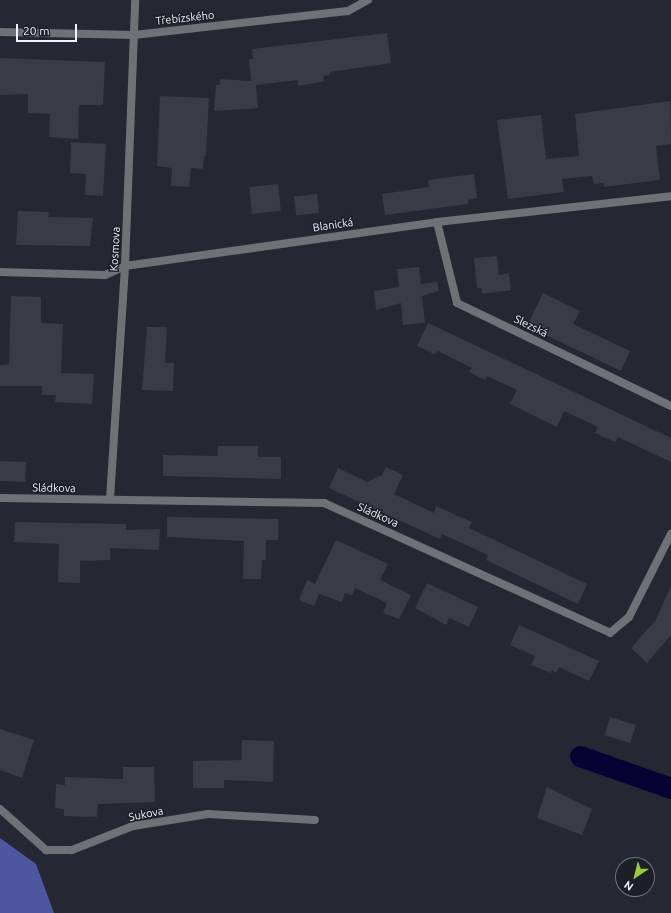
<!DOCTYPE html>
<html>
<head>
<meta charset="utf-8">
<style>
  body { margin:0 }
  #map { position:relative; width:671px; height:913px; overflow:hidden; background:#252732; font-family:Ubuntu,sans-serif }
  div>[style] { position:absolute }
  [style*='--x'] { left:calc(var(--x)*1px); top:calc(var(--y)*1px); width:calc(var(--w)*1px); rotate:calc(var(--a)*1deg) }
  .forest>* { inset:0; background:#4f56a0 }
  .canal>* { height:21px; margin:-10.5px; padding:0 10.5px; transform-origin:10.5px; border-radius:10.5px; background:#080134 }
  .building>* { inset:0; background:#393b47; transform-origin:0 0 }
  .minor>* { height:8px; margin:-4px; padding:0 4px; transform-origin:4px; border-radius:4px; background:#707177 }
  span { translate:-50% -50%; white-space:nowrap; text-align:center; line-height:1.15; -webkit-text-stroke:3px #1c1e28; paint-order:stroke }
  .street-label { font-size:11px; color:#f0f2fa }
  .north { position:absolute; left:615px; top:857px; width:40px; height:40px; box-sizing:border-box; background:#1c1e28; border:1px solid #71737c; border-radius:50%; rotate:215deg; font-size:11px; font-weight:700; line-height:16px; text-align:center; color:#f0f2fa }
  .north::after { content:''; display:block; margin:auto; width:14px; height:18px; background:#99cb36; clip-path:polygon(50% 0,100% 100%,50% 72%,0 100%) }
  .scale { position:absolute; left:16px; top:24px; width:61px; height:18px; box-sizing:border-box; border:2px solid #f0f2fa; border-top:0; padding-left:5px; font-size:12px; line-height:14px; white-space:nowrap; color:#f0f2fa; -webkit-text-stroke:3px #1c1e28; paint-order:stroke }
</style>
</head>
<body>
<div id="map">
  <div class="forest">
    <i style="clip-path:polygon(0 838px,36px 864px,54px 913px,0 913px)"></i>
  </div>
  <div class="canal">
    <i style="--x:580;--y:756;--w:96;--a:19.4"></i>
  </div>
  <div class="building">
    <i style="clip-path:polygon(387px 33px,391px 63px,330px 72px,330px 75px,323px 76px,324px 81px,316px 83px,298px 86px,298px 80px,256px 85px,258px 108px,214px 111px,216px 85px,220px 85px,220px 79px,251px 81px,249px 59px,253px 59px,252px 49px)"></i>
    <i style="clip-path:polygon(0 58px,105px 62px,103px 105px,79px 105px,78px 139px,49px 137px,50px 114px,28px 113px,28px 94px,0 95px)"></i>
    <i style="clip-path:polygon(160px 96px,209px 98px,206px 156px,204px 156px,203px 169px,191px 168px,189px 187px,171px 186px,172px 168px,157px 166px)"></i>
    <i style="clip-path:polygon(670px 101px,671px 144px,656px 146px,660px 180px,604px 187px,604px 183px,594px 184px,592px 176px,562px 179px,564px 192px,508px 199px,497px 120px,541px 115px,546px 159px,579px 156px,575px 114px)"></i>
    <i style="clip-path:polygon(71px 142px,106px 144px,103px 196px,85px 195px,86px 174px,70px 173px)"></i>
    <i style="clip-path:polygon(474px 174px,477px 198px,468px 200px,468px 204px,385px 215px,382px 194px,429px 187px,428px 180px)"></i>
    <i style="left:278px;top:184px;width:27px;height:29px;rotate:84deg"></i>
    <i style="left:317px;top:194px;width:19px;height:23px;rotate:84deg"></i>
    <i style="clip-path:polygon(18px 211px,49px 212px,48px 217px,93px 218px,90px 246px,16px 245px)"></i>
    <i style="clip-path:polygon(497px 256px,499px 275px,509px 273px,511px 290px,482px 294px,481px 288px,477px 288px,474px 258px)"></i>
    <i style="clip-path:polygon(419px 267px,421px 284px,437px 282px,439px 291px,422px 296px,425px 323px,403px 325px,401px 303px,376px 310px,374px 291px,399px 287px,397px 269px)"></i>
    <i style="clip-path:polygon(543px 293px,580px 311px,573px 324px,630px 351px,621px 371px,527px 326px)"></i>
    <i style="clip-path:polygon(11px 296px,41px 297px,41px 323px,63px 324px,61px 373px,94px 374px,92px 404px,55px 402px,56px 395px,42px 395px,42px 386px,0 386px,0 365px,9px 364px)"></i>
    <i style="clip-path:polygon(428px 323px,671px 438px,671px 462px,618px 437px,615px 442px,595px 433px,598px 427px,564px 411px,557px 427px,510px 404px,517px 390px,487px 376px,485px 380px,469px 372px,472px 368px,438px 351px,434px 354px,417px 346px)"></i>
    <i style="clip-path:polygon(147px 327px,167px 327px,165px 363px,174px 363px,173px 391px,142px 390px)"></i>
    <i style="clip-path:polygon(218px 446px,258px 446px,258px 457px,281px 457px,281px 479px,163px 476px,163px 455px,218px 456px)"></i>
    <i style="left:0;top:461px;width:26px;height:20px;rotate:2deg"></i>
    <i style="clip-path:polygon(386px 467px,403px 475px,394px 494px,434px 513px,436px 506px,472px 522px,469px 528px,587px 584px,578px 604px,486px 560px,488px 555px,442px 534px,440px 539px,329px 488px,338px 468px,367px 482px,382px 475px)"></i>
    <i style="clip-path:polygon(167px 517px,278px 519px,278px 540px,266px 540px,266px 560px,262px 560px,261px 579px,243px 579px,244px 541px,167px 537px)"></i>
    <i style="clip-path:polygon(15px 522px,126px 524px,126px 530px,160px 529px,159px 550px,110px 548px,110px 560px,80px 561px,80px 583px,58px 582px,59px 544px,14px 542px)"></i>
    <i style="clip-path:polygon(336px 540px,388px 564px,380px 580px,411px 595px,399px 619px,383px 613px,387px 603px,355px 588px,352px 595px,345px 593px,342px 602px,319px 594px,314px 606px,299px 600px,307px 580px,315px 584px)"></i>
    <i style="clip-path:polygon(427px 583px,478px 607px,469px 627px,449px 618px,446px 625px,415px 608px)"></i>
    <i style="clip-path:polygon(671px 586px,671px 635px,647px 663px,631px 648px,655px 621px)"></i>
    <i style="clip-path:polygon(519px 625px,599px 661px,589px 681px,559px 667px,556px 673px,552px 670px,551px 673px,531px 665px,535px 656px,510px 645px)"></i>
    <i style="left:610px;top:717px;width:27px;height:19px;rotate:17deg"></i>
    <i style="clip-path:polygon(0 729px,34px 740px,22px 778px,0 770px)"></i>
    <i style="clip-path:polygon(242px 740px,274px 741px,273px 782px,224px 780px,224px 788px,193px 788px,193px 761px,242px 760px)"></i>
    <i style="clip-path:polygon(123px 767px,154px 767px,155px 802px,98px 804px,97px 817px,64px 816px,64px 809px,55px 808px,56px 784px,65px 785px,65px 777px,123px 779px)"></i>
    <i style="clip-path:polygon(547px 787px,592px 809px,582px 835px,537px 818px)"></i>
  </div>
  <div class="minor">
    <i style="--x:0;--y:32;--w:134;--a:1.3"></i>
    <i style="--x:134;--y:35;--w:215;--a:-6.4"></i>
    <i style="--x:348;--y:11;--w:23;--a:-29"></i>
    <i style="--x:437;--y:222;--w:83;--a:76.1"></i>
    <i style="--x:457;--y:303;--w:237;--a:25.7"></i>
    <i style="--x:0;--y:272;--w:105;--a:1.6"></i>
    <i style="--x:105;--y:275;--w:22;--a:-24"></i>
    <i style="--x:125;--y:266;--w:315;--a:-8"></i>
    <i style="--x:437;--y:222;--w:235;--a:-6.3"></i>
    <i style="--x:0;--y:498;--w:324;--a:0.9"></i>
    <i style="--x:324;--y:503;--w:314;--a:24.4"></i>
    <i style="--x:610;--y:633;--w:25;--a:-40"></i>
    <i style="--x:629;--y:617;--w:93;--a:-63.2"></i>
    <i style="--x:110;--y:499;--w:233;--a:-86.3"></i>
    <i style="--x:125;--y:266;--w:266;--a:-87.8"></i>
    <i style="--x:0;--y:809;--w:62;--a:41.7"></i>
    <i style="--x:46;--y:850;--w:26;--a:0"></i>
    <i style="--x:72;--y:850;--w:66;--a:-21.5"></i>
    <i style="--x:133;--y:826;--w:76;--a:-9.1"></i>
    <i style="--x:208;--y:814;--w:107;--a:3.2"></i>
  </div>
  <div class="street-label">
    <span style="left:185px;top:18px;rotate:-6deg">Třebízského</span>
    <span style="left:333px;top:225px;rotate:-8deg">Blanická</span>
    <span style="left:115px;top:249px;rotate:-87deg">Kosmova</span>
    <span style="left:531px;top:326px;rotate:26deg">Slezská</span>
    <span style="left:54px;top:488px;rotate:1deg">Sládkova</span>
    <span style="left:378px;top:515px;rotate:24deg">Sládkova</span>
    <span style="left:146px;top:814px;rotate:-11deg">Sukova</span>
  </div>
  <div class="north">N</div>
  <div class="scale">20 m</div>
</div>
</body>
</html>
